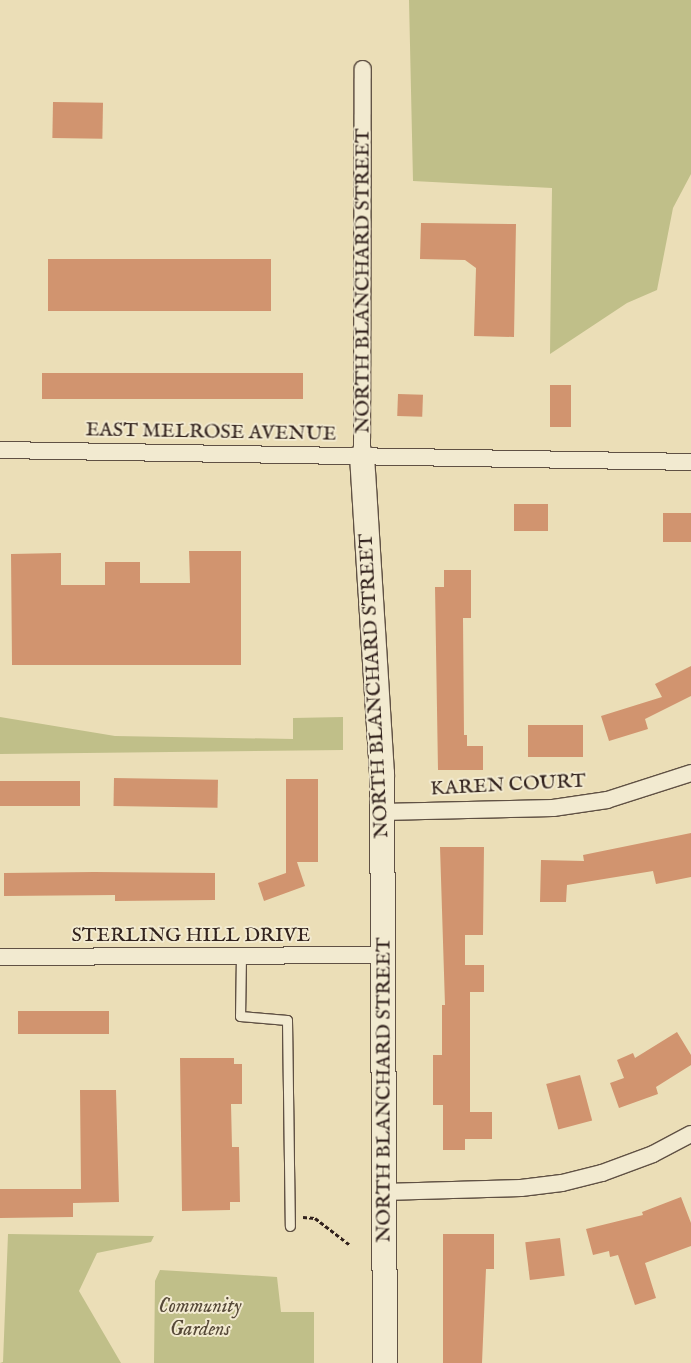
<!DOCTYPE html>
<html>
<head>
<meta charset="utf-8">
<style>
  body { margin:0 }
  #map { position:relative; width:691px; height:1363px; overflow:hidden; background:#ebdeb7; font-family:"IM FELL English",serif }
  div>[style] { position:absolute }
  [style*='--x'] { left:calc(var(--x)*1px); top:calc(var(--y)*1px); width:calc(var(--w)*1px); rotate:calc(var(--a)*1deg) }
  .green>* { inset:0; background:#c0bf89 }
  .building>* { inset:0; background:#d1946f; transform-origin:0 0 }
  .path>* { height:3px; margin-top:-1.5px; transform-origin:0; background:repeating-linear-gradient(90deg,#32221d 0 4px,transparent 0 6.5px) }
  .roads { filter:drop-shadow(1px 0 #605144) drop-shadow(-1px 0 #605144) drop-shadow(0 1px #605144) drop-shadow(0 -1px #605144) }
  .lane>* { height:9px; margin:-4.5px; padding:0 4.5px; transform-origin:4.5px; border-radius:4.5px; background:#f2ead0 }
  .street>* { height:16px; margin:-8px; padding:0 8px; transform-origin:8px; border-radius:8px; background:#f2ead0 }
  .secondary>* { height:24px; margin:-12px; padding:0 12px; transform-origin:12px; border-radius:12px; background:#f2ead0 }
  span { translate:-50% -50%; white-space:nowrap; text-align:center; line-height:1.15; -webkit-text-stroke:4px #f2ead0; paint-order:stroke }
  .street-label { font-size:20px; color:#32221d }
  .park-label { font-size:20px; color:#564938; font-style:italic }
</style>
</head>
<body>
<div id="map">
  <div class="green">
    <i style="clip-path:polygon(409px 0,691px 0,691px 174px,673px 208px,657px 290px,627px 303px,550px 354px,552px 188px,413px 181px)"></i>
    <i style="clip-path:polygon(0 717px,115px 736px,293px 739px,293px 718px,343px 717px,343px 750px,0 754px)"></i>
    <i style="clip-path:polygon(8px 1234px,154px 1236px,151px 1242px,97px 1253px,79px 1291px,121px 1363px,0 1363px,3px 1362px)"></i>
    <i style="clip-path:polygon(160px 1270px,277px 1277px,281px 1312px,314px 1312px,314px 1363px,154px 1363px,155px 1281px)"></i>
  </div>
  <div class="building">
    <i style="left:53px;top:102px;width:50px;height:36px;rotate:1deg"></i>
    <i style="clip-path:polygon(421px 223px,516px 224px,514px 337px,474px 336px,476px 268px,465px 260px,420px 259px)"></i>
    <i style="left:48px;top:259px;width:223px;height:52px"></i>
    <i style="left:42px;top:373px;width:261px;height:26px"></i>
    <i style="left:550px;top:385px;width:21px;height:42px"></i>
    <i style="left:398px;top:394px;width:25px;height:22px;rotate:2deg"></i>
    <i style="left:548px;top:504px;width:27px;height:34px;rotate:90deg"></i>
    <i style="left:663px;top:513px;width:28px;height:29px"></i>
    <i style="clip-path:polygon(189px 551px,241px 551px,241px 665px,12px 665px,11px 554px,61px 553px,61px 585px,105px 585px,105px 562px,140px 562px,140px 583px,190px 583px)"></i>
    <i style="clip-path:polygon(444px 570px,471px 570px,471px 618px,463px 618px,464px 735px,467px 735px,467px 746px,483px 746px,483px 770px,438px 770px,435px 587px,444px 587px)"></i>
    <i style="clip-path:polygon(691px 666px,691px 696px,645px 719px,648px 729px,609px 741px,601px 716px,662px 697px,655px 684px)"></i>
    <i style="left:528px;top:725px;width:55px;height:32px"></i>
    <i style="left:114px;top:778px;width:104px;height:28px;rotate:1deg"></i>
    <i style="clip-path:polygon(286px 779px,318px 779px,318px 862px,297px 862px,305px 886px,264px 901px,258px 883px,286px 873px)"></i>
    <i style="left:80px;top:781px;width:25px;height:80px;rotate:90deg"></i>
    <i style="clip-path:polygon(691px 833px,691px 877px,656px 884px,653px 871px,567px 885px,566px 902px,540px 902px,541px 860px,584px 861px,583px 855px)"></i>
    <i style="clip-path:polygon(440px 847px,484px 847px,483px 935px,465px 935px,465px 965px,484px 965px,484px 992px,470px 992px,470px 1112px,492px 1112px,492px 1139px,465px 1139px,465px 1150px,443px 1150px,443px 1105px,433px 1105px,433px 1055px,442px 1055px,442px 1005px,445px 1005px)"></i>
    <i style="clip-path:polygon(94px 872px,215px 873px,215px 900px,115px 901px,115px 895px,4px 896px,4px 873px)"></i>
    <i style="left:109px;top:1011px;width:23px;height:91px;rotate:90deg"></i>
    <i style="clip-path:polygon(677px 1032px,691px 1055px,691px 1065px,656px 1087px,658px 1094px,619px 1108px,610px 1083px,624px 1078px,617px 1060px,633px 1053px,635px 1058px)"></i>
    <i style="clip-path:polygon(180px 1058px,234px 1058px,234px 1064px,242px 1064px,242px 1104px,231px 1104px,232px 1147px,239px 1147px,240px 1202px,230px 1202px,230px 1210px,182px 1211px)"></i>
    <i style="left:580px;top:1075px;width:47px;height:35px;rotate:75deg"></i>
    <i style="clip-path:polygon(80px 1090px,116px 1090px,119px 1202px,73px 1203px,73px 1217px,0 1218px,0 1189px,81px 1189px)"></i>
    <i style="clip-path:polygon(681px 1197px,691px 1223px,691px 1246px,645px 1263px,656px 1298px,635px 1305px,618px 1255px,610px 1257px,609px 1251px,593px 1255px,586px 1229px,643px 1215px,642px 1212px)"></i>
    <i style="clip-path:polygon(443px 1234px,494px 1234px,494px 1269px,486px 1269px,482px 1363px,443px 1363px)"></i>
    <i style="left:560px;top:1238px;width:38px;height:35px;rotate:83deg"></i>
  </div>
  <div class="path">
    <i style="--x:303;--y:1217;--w:12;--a:5"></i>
    <i style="--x:315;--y:1218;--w:44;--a:37.6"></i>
  </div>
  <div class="roads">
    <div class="lane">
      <i style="--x:241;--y:955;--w:61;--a:90.9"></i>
      <i style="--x:240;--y:1016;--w:47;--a:4.9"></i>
      <i style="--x:287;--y:1020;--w:206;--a:89.2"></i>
    </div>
    <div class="street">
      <i style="--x:0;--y:450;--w:691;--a:0.99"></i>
      <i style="--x:362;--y:456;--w:387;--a:-89.9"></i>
      <i style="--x:382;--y:812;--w:171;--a:-1.3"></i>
      <i style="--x:553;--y:808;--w:55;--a:-8.4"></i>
      <i style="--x:607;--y:800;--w:88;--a:-17.8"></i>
      <i style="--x:0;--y:957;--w:383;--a:-0.3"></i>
      <i style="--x:384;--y:1192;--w:137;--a:-1.7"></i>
      <i style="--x:521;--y:1188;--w:41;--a:-7"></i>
      <i style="--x:562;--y:1183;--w:41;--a:-14"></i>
      <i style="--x:602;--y:1173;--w:54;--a:-20.4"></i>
      <i style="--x:653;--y:1154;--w:43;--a:-27.8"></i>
    </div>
    <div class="secondary">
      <i style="--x:362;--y:456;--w:318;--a:86.4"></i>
      <i style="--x:382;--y:773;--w:590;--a:89.71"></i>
    </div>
  </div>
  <div class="street-label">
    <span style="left:363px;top:281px;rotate:-90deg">NORTH BLANCHARD STREET</span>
    <span style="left:211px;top:432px;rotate:1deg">EAST MELROSE AVENUE</span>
    <span style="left:374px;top:686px;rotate:-93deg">NORTH BLANCHARD STREET</span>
    <span style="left:508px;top:785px;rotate:-3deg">KAREN COURT</span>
    <span style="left:191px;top:935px">STERLING HILL DRIVE</span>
    <span style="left:384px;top:1090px;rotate:-90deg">NORTH BLANCHARD STREET</span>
  </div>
  <div class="park-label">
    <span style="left:200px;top:1318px">Community<br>Gardens</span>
  </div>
</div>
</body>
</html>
